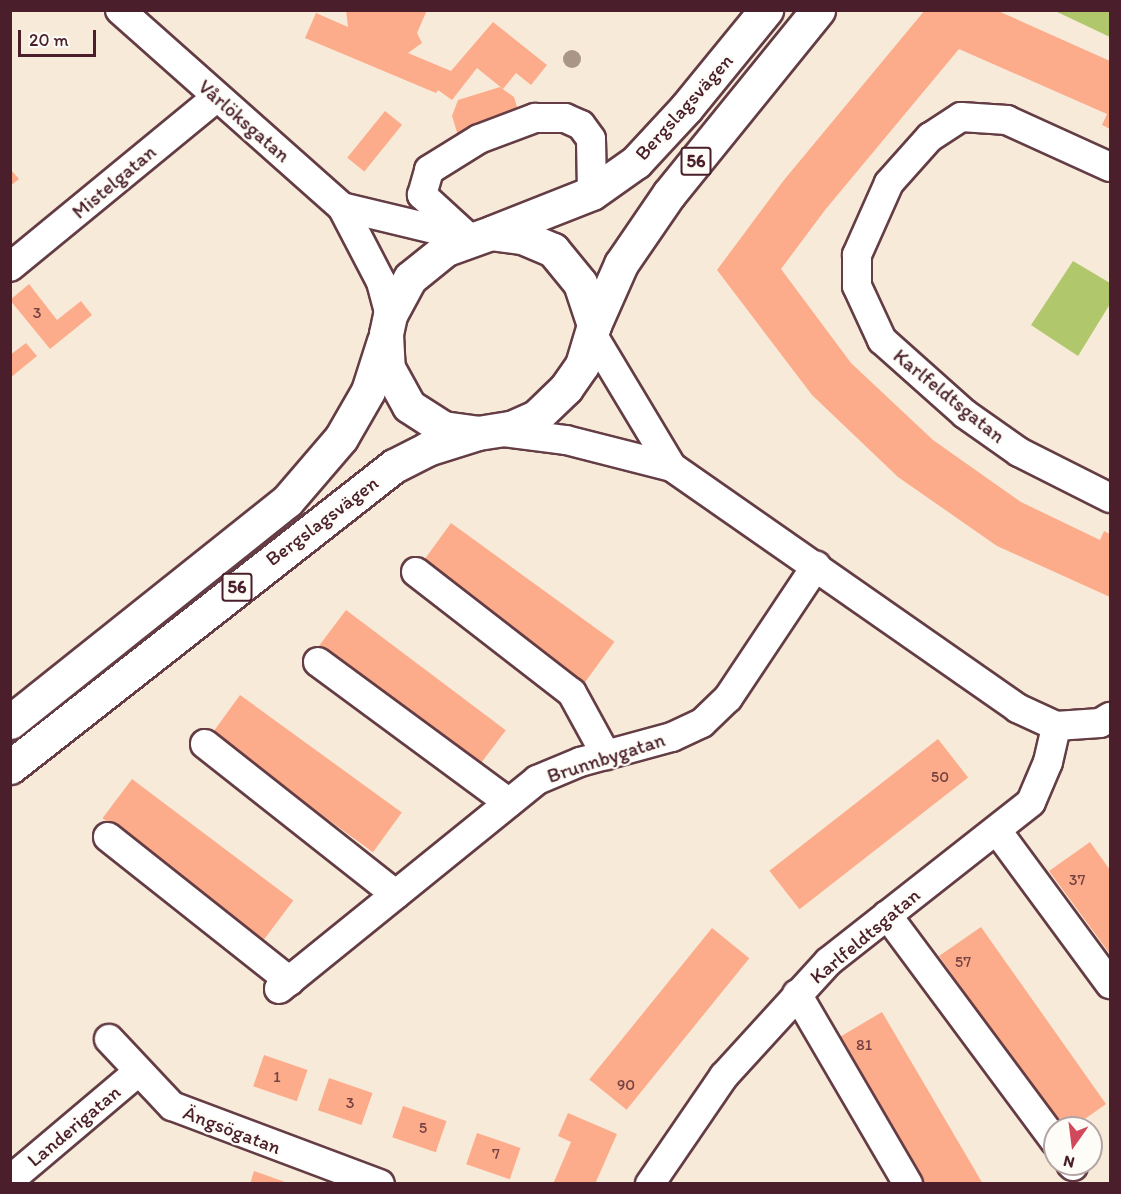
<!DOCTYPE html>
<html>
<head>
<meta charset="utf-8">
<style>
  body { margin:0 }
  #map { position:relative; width:1121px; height:1194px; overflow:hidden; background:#f8ead9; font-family:Itim,sans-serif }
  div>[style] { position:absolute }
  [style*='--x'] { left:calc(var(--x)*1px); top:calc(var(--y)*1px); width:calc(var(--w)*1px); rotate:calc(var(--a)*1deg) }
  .green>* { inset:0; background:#b0c76c }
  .building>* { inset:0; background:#fcac8a; transform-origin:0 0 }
  .roads { filter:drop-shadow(2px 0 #643d45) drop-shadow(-2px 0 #643d45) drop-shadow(0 2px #643d45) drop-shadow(0 -2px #643d45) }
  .minor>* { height:28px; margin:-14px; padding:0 14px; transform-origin:14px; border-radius:14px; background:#fff }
  .highway>* { height:33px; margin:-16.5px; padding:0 16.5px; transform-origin:16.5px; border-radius:16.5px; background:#fff }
  .trees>* { width:18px; height:18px; margin:-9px; border-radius:50%; background:#a99684 }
  span { translate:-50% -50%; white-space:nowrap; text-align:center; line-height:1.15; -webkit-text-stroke:4.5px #fdfcf7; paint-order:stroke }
  .number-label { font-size:16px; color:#764243 }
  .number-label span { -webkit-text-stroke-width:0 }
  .shield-label span { padding:2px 4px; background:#fdfcf7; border:2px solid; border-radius:4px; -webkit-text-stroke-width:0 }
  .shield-label { font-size:18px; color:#4a1f2b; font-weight:700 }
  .street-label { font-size:20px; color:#4a1f2b }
  .frame { position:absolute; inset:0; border:12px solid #4a1f2b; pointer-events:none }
  .north { position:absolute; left:1043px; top:1116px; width:60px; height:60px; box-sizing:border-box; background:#fdfcf7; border:2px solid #b5a4a5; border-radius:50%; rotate:194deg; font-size:16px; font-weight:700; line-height:24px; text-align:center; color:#4a1f2b }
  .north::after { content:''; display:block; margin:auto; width:21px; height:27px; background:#d1495b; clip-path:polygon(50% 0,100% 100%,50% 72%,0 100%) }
  .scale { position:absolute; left:18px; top:30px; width:78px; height:27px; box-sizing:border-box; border:3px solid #4a1f2b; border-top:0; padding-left:8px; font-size:18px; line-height:21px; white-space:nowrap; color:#4a1f2b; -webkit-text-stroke:4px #fdfcf7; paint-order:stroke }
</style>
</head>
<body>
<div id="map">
  <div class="green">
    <i style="clip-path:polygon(1055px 11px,1110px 11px,1110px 37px)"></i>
    <i style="clip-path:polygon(1073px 261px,1110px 283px,1110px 304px,1078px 356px,1031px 325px)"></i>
  </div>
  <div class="building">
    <i style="clip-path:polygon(346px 10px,427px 10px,417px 33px,422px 43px,408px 53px,451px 71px,493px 22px,547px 65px,531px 85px,516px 73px,503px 89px,477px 68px,452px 100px,438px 90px,436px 93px,305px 38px,316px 13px,348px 27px)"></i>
    <i style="clip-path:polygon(925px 10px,996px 10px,1110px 61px,1110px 129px,1102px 125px,1107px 114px,959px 49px,825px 210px,781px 269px,851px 363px,933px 440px,1021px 502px,1100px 540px,1104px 531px,1110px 534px,1110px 597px,997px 546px,898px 477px,812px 395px,717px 270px,784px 180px)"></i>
    <i style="clip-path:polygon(500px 87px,514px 97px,522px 123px,460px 142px,452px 116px,458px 100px)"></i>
    <i style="left:385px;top:111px;width:22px;height:60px;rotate:39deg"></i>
    <i style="clip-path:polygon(10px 169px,19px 179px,10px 186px)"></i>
    <i style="clip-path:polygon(29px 284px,57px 320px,81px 301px,92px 315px,50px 349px,10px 300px)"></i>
    <i style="clip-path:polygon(26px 343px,37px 356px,10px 378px,10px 355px)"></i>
    <i style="left:451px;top:523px;width:202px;height:51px;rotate:36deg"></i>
    <i style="left:346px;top:610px;width:200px;height:49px;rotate:37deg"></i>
    <i style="left:240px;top:695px;width:200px;height:49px;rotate:36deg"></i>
    <i style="left:938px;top:739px;width:49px;height:214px;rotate:52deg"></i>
    <i style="left:132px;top:779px;width:202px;height:49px;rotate:37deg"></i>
    <i style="clip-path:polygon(1090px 842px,1110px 870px,1110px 954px,1049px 871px)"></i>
    <i style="clip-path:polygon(981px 927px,1106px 1104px,1072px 1128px,1061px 1128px,939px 956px)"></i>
    <i style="left:712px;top:928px;width:48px;height:195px;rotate:39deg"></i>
    <i style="clip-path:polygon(882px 1012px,983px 1184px,924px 1184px,838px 1038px)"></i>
    <i style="left:264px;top:1055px;width:46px;height:33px;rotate:19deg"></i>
    <i style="left:329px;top:1078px;width:46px;height:34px;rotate:19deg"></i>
    <i style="left:403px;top:1106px;width:46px;height:33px;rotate:19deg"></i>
    <i style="clip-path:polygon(568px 1113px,617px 1134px,595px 1184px,553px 1184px,571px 1142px,558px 1136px)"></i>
    <i style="left:477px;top:1133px;width:46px;height:33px;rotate:19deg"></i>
    <i style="clip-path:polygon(254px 1171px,288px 1183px,288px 1184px,250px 1184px)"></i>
  </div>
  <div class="roads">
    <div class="minor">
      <i style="--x:120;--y:10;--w:297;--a:41.6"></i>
      <i style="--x:342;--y:207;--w:85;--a:62.5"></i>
      <i style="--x:381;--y:282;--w:34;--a:75"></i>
      <i style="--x:1110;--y:167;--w:113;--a:-155.5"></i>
      <i style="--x:1007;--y:120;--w:46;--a:-176.3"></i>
      <i style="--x:961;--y:117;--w:37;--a:147"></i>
      <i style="--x:930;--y:137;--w:62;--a:131.7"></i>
      <i style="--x:889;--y:183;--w:79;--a:114"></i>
      <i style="--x:857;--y:255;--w:31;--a:90"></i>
      <i style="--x:857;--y:286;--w:60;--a:65.2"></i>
      <i style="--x:882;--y:340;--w:111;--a:41.7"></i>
      <i style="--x:965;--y:414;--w:66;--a:35.1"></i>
      <i style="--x:1019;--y:452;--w:102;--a:26.8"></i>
      <i style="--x:342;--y:207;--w:129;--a:13.5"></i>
      <i style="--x:469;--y:238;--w:64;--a:-137.5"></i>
      <i style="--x:422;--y:195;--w:26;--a:-74"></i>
      <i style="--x:429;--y:170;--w:59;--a:-31.8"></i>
      <i style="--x:479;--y:139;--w:60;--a:-20.6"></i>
      <i style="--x:535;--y:118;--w:30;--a:0"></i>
      <i style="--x:565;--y:118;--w:17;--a:24"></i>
      <i style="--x:581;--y:125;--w:17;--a:54"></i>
      <i style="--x:591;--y:139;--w:54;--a:88.9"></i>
      <i style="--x:10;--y:267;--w:268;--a:-39.4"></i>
      <i style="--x:592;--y:334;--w:155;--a:59"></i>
      <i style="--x:496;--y:431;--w:71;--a:7.3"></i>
      <i style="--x:566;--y:440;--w:109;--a:14.3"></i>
      <i style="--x:672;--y:467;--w:421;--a:34.9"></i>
      <i style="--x:1017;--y:708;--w:43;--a:24.8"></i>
      <i style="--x:1056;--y:726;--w:44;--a:-3.9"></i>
      <i style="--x:1100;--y:723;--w:12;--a:-31"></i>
      <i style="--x:416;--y:572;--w:197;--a:37.8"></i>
      <i style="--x:572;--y:693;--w:71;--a:61.3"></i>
      <i style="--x:318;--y:662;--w:237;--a:36.4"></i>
      <i style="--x:205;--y:744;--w:243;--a:38.3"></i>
      <i style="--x:998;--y:832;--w:189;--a:53.6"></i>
      <i style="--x:108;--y:837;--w:232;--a:38.4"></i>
      <i style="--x:887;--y:915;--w:282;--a:53.4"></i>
      <i style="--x:279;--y:989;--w:332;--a:-39"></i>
      <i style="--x:537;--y:780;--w:47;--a:-22.7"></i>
      <i style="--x:580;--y:762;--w:95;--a:-15.2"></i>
      <i style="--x:672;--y:737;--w:33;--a:-25"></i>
      <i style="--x:702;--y:723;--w:36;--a:-44"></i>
      <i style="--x:728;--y:698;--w:159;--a:-56.3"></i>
      <i style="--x:797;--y:994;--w:220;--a:59.7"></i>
      <i style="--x:109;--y:1039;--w:92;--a:46.8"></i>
      <i style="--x:172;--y:1106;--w:222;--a:20.6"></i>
      <i style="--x:1071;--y:1164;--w:3;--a:45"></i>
      <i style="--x:10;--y:1180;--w:167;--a:-40.2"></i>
      <i style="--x:650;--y:1184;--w:131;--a:-55.6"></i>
      <i style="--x:724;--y:1076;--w:154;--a:-47.6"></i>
      <i style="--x:828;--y:962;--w:258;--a:-38.2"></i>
      <i style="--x:1031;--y:802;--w:43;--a:-67"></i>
      <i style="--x:1048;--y:762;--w:37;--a:-77"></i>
    </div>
    <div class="highway">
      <i style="--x:493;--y:232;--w:106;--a:-21.5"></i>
      <i style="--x:592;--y:193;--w:54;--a:-35.2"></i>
      <i style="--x:636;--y:162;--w:74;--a:-47.2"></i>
      <i style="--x:686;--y:108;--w:127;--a:-50.8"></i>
      <i style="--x:594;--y:325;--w:44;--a:-108.4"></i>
      <i style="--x:580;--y:283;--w:43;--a:-129.3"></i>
      <i style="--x:553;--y:250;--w:34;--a:-157"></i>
      <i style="--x:522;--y:237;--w:31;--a:-173"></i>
      <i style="--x:491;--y:233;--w:48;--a:160.4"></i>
      <i style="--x:446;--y:249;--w:46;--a:141.1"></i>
      <i style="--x:410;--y:278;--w:42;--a:118.4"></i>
      <i style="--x:390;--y:315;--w:19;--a:102"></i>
      <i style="--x:386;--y:334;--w:34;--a:87"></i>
      <i style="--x:388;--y:368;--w:43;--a:61.1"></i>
      <i style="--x:409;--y:406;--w:40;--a:32.9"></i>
      <i style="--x:443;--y:428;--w:35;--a:8"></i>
      <i style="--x:478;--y:433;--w:33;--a:-9"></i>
      <i style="--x:511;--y:428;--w:27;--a:-24"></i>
      <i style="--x:536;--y:417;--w:42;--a:-44"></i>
      <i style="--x:566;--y:388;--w:28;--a:-55"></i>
      <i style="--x:582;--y:365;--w:42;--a:-73.3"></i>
      <i style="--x:594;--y:325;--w:67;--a:-66.1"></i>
      <i style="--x:621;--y:264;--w:85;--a:-55.6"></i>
      <i style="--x:669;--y:194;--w:237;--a:-51"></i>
      <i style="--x:10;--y:722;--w:354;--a:-38.6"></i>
      <i style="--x:287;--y:501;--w:83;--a:-49.4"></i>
      <i style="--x:341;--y:438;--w:54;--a:-60.1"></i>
      <i style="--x:368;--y:391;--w:52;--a:-72.3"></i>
      <i style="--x:10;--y:767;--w:488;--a:-38.1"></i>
      <i style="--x:394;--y:466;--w:37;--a:-27"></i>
      <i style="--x:427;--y:449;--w:50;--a:-17.4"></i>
    </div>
  </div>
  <div class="trees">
    <i style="left:572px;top:59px"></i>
  </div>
  <div class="number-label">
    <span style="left:37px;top:313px">3</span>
    <span style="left:940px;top:777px">50</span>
    <span style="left:1077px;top:880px">37</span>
    <span style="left:963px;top:962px">57</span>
    <span style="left:864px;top:1045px">81</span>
    <span style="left:277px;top:1077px">1</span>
    <span style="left:626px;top:1085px">90</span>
    <span style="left:350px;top:1103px">3</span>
    <span style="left:423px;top:1128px">5</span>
    <span style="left:496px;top:1154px">7</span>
  </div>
  <div class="shield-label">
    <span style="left:696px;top:161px">56</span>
    <span style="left:237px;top:587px">56</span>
  </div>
  <div class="street-label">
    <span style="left:684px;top:107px;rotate:-48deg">Bergslagsvägen</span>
    <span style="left:244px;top:121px;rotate:41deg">Vårlöksgatan</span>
    <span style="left:114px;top:182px;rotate:-40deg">Mistelgatan</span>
    <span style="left:949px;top:396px;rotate:39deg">Karlfeldtsgatan</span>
    <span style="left:322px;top:521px;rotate:-37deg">Bergslagsvägen</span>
    <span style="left:606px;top:758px;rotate:-18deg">Brunnbygatan</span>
    <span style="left:865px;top:936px;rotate:-40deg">Karlfeldtsgatan</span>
    <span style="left:74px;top:1126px;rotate:-40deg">Landerigatan</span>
    <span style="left:232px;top:1130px;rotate:21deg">Ängsögatan</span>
  </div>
  <div class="frame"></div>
  <div class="north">N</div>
  <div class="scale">20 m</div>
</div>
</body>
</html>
